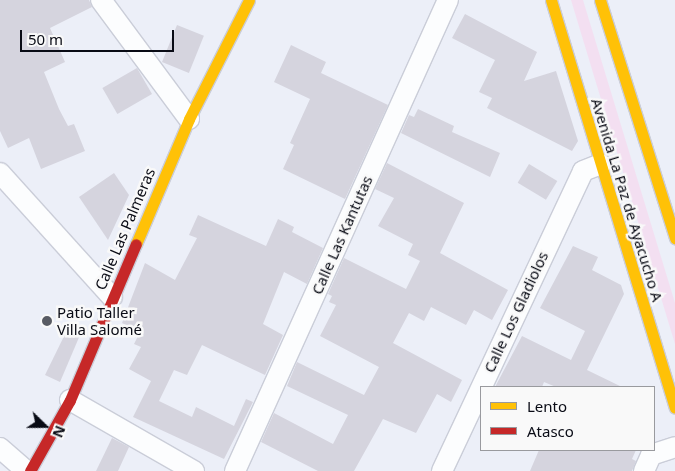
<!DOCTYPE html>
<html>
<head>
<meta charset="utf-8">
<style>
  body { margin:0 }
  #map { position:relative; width:675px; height:471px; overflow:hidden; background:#eceff8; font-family:"Noto Sans",sans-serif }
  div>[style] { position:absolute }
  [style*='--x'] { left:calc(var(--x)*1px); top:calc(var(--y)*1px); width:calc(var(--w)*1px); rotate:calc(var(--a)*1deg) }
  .green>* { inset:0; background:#f3dff1 }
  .building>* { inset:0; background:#d5d4de; transform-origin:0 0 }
  .roads { filter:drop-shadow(1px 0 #cacdd8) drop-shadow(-1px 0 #cacdd8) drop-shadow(0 1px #cacdd8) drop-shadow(0 -1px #cacdd8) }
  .street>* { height:20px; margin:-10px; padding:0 10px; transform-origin:10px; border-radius:10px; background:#fcfdfe }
  .slow>* { height:11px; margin:-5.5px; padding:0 5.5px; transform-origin:5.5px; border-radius:5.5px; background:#ffc107 }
  .jam>* { height:11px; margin:-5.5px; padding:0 5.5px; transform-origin:5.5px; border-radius:5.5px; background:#c62828 }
  .dots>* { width:14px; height:14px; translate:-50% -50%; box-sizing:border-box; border:2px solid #f9f9f9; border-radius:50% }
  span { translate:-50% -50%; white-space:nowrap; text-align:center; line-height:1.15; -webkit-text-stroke:5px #f9f9f9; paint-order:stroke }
  .street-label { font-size:15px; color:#090b15 }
  .poi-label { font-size:15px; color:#090b15 }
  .left { translate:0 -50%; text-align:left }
  .legend { position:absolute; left:480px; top:386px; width:175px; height:65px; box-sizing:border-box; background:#f9f9f9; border:1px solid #999a9e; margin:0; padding:6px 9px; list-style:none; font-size:15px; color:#090b15 }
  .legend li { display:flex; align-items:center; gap:10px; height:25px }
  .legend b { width:25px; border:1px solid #999a9e }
  .north { position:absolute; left:20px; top:401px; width:50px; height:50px; -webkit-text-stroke:4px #f9f9f9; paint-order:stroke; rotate:112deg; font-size:14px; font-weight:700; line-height:20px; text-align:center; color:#090b15 }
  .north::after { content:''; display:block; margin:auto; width:18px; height:22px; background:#090b15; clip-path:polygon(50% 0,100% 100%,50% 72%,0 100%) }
  .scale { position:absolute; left:20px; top:30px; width:154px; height:22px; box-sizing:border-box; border:2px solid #090b15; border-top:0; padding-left:6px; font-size:15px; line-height:18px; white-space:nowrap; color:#090b15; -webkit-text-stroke:4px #f9f9f9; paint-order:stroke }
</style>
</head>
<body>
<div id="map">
  <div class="green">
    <i style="clip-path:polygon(571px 0,583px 0,675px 303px,675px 344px)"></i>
  </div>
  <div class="building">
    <i style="clip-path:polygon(0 0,89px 0,92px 7px,50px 28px,65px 62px,44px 72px,59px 109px,68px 126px,74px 124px,85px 151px,41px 169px,29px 138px,8px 148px,0 131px)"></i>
    <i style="clip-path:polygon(465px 14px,537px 52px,524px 81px,556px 71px,578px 141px,572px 151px,487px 108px,492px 98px,479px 92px,495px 60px,452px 38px)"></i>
    <i style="left:177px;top:25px;width:29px;height:40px;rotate:22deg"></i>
    <i style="clip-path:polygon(291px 45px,326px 62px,321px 73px,388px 105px,345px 199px,283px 169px,294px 145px,290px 143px,310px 99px,274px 82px)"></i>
    <i style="left:137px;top:68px;width:30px;height:40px;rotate:60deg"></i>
    <i style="clip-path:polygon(418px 109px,454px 126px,452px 132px,500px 153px,490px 177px,401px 133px,409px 115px,414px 117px)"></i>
    <i style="clip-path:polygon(387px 163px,464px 203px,440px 253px,508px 290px,492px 320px,474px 310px,466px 325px,431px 307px,424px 321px,409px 313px,393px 343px,462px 380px,451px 402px,437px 394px,416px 433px,383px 419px,354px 471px,318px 471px,261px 442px,274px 413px,333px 444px,348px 415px,287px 386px,297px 362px,364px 395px,379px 367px,320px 336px,336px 305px,329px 302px,332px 296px,328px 294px,344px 258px,406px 289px,420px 261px,408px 255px,413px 244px,378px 226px,394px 198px,375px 189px)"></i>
    <i style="left:529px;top:164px;width:33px;height:22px;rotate:31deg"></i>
    <i style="clip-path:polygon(114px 173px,129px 195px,108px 240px,79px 197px)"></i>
    <i style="clip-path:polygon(198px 215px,266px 246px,278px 219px,294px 227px,292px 232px,323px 248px,307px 284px,284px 272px,263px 324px,283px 335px,265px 375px,202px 345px,187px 375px,174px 370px,159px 401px,192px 417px,196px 407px,234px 426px,246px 399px,253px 402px,224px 459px,133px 417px,151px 381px,129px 369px,141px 347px,134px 344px,140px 332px,122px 323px,145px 263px,175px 280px,197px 238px,189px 235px)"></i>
    <i style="clip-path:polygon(573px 246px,598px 257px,592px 270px,621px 285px,624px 294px,587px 370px,622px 387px,556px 387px,544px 382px,542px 387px,495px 387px,522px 336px,571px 360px,585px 331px,540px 308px)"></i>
    <i style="clip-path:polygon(71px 322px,83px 328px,60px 382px,45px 375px)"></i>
    <i style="clip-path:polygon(112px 438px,129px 447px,118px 471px,96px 471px)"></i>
    <i style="clip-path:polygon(539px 450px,636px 450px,632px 459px,636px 461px,632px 471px,530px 471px)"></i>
  </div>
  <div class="roads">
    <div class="street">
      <i style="--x:101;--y:0;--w:148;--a:53.5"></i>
      <i style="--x:0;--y:173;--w:167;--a:47.9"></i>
      <i style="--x:70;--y:400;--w:143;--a:29.8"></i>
      <i style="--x:0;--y:448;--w:35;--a:41"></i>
      <i style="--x:235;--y:471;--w:517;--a:-65.67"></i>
      <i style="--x:442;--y:471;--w:331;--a:-64.8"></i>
      <i style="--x:583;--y:171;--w:19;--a:-21"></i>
      <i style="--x:644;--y:471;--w:17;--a:-66"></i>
      <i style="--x:651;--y:455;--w:25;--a:-18"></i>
    </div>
    <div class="slow">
      <i style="--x:551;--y:0;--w:426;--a:73.1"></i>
      <i style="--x:600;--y:0;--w:250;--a:72.5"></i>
      <i style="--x:136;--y:244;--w:136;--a:-67"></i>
      <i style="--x:189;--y:119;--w:133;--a:-63.2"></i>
    </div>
    <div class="jam">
      <i style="--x:30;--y:471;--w:81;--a:-60.6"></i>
      <i style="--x:70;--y:400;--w:169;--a:-67.1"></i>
    </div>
  </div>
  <div class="dots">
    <i style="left:47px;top:321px;background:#585b64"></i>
  </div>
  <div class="street-label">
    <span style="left:627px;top:200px;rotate:73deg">Avenida La Paz de Ayacucho A</span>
    <span style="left:125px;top:229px;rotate:-67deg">Calle Las Palmeras</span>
    <span style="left:342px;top:235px;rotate:-66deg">Calle Las Kantutas</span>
    <span style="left:516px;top:312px;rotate:-65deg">Calle Los Gladiolos</span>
  </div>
  <div class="poi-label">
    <span class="left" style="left:57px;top:321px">Patio Taller<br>Villa Salomé</span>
  </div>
  <ul class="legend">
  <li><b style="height:6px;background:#ffc107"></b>Lento</li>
  <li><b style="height:6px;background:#c62828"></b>Atasco</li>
  </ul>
  <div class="north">N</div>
  <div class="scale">50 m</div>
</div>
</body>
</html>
